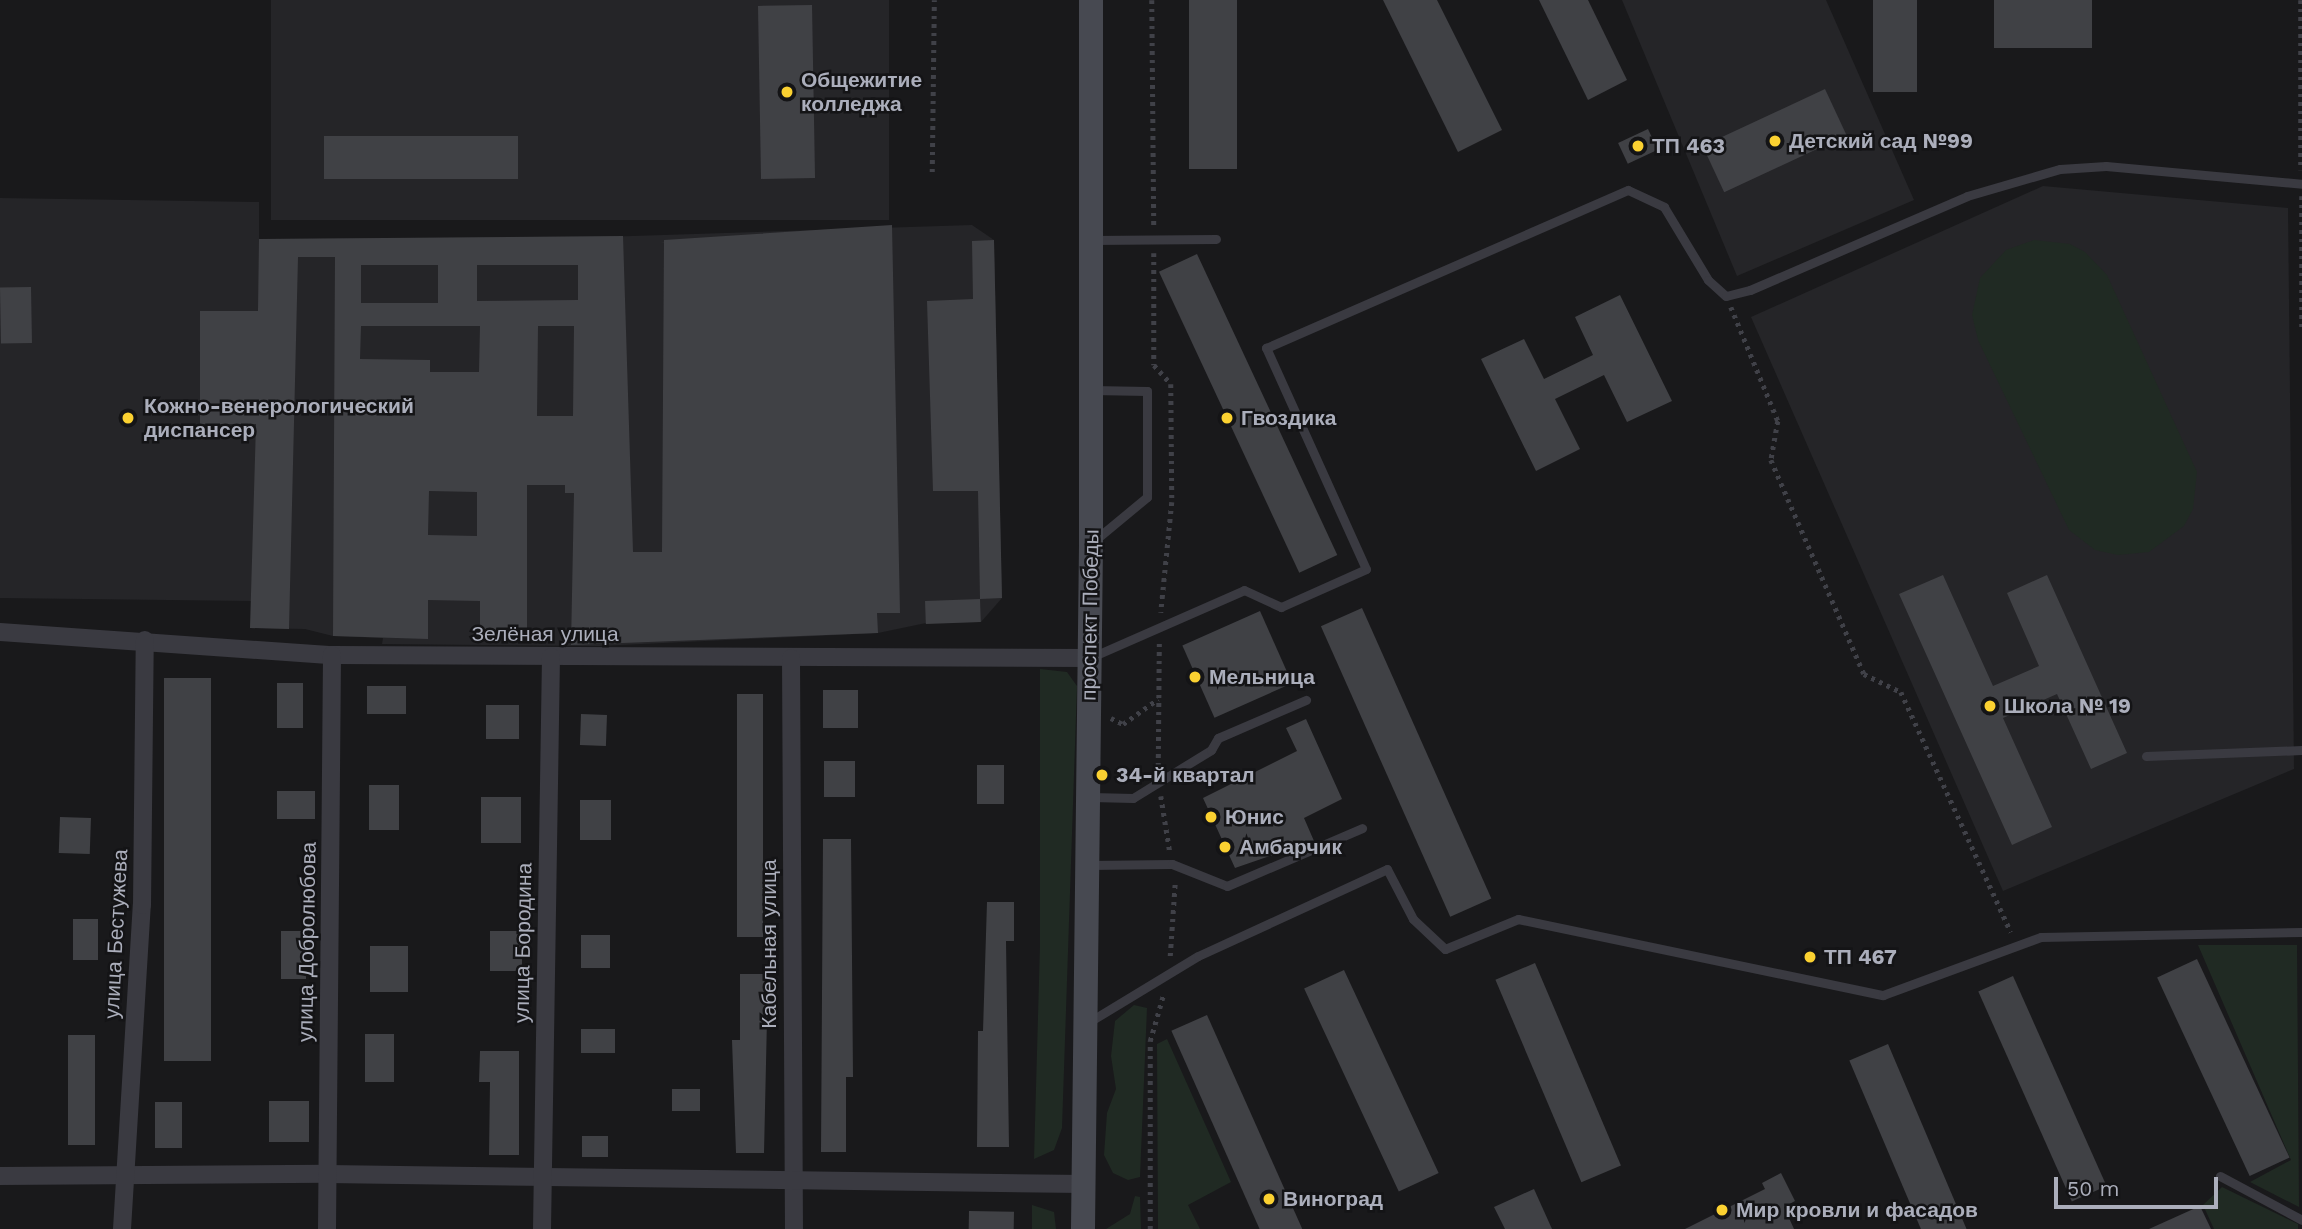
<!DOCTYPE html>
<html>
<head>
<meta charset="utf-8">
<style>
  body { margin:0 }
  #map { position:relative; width:2302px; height:1229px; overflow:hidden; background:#19191b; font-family:"Work Sans",sans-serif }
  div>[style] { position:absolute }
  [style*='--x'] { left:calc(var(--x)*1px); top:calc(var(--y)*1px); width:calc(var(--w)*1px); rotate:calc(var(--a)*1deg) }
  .built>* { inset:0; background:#252528; transform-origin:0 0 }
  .green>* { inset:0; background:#202a23 }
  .building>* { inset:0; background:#404145; transform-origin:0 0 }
  .path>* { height:4.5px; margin-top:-2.25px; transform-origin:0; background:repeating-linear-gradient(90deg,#404148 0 3.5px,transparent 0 8.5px) }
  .lane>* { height:9px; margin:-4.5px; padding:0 4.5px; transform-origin:4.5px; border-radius:4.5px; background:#3a3a41 }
  .street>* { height:18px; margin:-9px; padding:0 9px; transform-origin:9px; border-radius:9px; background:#3a3a41 }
  .secondary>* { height:24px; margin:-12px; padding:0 12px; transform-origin:12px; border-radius:12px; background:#474951 }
  .dots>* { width:19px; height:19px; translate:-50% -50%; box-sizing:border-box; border:4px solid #141416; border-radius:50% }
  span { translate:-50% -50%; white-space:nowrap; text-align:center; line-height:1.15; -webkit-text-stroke:5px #141416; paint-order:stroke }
  .poi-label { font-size:21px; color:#abaebb; font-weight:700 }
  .left { translate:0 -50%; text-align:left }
  .street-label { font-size:21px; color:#abaebb }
  .scale { position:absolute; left:2054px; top:1177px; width:164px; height:32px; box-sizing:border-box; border:4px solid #abaebb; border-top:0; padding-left:9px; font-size:21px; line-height:24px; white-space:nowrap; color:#abaebb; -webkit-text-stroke:5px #141416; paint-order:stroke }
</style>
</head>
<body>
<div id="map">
  <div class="built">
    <i style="left:271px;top:0;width:618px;height:220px"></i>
    <i style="clip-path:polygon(1622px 0,1826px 0,1914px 200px,1737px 276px)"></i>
    <i style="clip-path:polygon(2043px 186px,2288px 208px,2294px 769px,2003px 891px,1751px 317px)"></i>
    <i style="clip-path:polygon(0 198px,259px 202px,259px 239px,602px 237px,972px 225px,994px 240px,1002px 598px,981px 622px,926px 623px,878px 633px,599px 646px,382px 644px,383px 638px,333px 636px,305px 629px,250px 628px,253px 601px,0 598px)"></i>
  </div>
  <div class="green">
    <i style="clip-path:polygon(2034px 240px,2070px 244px,2085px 252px,2107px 275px,2197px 472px,2193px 509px,2184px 526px,2149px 552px,2118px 555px,2095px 550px,2069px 530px,1978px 340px,1972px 315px,1980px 278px,2006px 250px)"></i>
    <i style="clip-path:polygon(1040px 669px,1067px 672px,1077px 686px,1062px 1128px,1054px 1150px,1034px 1159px,1040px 945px)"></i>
    <i style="clip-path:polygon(2198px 945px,2297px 945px,2299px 1207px,2250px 1182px,2291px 1160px)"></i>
    <i style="clip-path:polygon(1134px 1005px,1147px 1008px,1140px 1177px,1128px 1180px,1113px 1173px,1104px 1155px,1107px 1113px,1116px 1089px,1111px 1056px,1115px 1021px)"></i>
    <i style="clip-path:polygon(1167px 1039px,1231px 1182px,1188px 1205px,1200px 1229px,1158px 1229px,1157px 1044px)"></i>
    <i style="clip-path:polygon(2222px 1187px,2298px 1224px,2298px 1229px,2214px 1229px,2203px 1205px)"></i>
    <i style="clip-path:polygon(1135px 1196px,1140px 1197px,1141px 1229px,1106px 1229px,1130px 1214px)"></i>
    <i style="clip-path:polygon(1032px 1205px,1054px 1212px,1056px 1229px,1032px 1229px)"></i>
  </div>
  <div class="building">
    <i style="left:1189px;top:0;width:48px;height:169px"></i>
    <i style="clip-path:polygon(1383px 0,1437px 0,1502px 130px,1458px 152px)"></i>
    <i style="clip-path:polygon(1539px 0,1588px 0,1627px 80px,1588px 100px)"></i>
    <i style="left:1873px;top:0;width:44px;height:92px"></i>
    <i style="left:1994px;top:0;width:98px;height:48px"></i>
    <i style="left:812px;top:5px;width:173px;height:54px;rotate:89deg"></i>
    <i style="left:1825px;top:89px;width:51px;height:135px;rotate:65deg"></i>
    <i style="left:1648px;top:129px;width:23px;height:33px;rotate:65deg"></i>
    <i style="left:324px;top:136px;width:194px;height:43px"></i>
    <i style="clip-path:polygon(evenodd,892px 225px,900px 613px,877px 613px,878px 633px,571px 645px,574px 493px,565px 493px,565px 485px,527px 485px,527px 638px,480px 637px,480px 601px,428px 600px,428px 639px,333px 636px,335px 257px,298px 257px,289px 629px,250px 628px,256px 424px,200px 424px,200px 311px,258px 311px,259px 239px,623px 236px,633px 552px,662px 552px,664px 240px,892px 225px,361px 265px,438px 265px,438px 303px,361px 303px,361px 265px,892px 225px,477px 265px,578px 265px,578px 300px,477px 301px,477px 265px,892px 225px,361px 326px,480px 326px,479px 372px,430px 372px,430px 360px,360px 359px,361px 326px,892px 225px,538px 326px,574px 326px,573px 416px,537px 416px,538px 326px,892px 225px,429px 491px,477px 492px,477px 536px,428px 535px,429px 491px)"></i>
    <i style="clip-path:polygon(994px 240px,1002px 598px,980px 599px,978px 491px,933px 491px,927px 301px,973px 299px,972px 241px)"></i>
    <i style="left:1197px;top:254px;width:332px;height:42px;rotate:65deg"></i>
    <i style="left:31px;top:287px;width:56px;height:31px;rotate:89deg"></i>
    <i style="clip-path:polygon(1620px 295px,1672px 401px,1627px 422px,1604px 375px,1555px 399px,1580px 449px,1536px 471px,1481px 359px,1524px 339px,1544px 379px,1593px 355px,1575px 317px)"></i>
    <i style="clip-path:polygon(1943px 575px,1993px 686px,2039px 666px,2007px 593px,2047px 575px,2127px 753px,2091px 769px,2057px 694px,2003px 718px,2052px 827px,2012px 845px,1899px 594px)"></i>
    <i style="left:980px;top:599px;width:23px;height:55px;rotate:88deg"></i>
    <i style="left:1362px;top:608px;width:318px;height:45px;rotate:66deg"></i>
    <i style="left:1260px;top:611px;width:79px;height:85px;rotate:66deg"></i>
    <i style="left:164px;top:678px;width:47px;height:383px"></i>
    <i style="left:277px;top:683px;width:26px;height:45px"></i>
    <i style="left:367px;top:686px;width:39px;height:28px"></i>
    <i style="left:823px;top:690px;width:35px;height:38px"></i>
    <i style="left:737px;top:694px;width:26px;height:243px"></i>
    <i style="left:486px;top:705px;width:33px;height:34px"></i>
    <i style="left:581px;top:714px;width:26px;height:31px;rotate:2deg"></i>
    <i style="clip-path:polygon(1306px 719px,1342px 799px,1304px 818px,1314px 841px,1235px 868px,1203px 798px,1297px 751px,1286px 728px)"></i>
    <i style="left:824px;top:761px;width:31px;height:36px"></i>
    <i style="left:977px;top:765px;width:27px;height:39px"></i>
    <i style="left:369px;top:785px;width:30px;height:45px"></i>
    <i style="left:277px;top:791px;width:38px;height:28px"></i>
    <i style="left:481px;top:797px;width:40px;height:46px"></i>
    <i style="left:580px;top:800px;width:31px;height:40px"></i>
    <i style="left:60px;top:817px;width:31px;height:36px;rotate:2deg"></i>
    <i style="clip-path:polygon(823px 839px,851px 839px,853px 1077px,846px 1077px,846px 1152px,821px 1152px)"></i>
    <i style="clip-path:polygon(987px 902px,1014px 902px,1014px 941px,1006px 941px,1009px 1147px,977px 1147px,978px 1031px,983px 1031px)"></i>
    <i style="left:73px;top:919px;width:25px;height:41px"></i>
    <i style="left:281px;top:931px;width:25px;height:48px"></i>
    <i style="left:490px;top:931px;width:32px;height:40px"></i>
    <i style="left:581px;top:935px;width:29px;height:33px"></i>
    <i style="left:370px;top:946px;width:38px;height:46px"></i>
    <i style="left:2197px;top:959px;width:219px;height:44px;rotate:65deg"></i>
    <i style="left:1535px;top:963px;width:220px;height:43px;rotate:67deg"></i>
    <i style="left:1344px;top:970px;width:224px;height:44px;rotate:65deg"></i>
    <i style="clip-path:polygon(740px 974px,768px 974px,764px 1153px,736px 1153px,732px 1040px,740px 1040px)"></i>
    <i style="left:2013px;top:976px;width:230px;height:38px;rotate:66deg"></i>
    <i style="left:1207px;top:1015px;width:234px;height:39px;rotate:66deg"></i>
    <i style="left:581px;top:1029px;width:34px;height:24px"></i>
    <i style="left:365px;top:1034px;width:29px;height:48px"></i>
    <i style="left:68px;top:1035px;width:27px;height:110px"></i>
    <i style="left:1888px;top:1044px;width:202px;height:42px;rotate:67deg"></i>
    <i style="clip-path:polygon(480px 1051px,519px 1051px,519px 1155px,489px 1155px,490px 1082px,479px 1082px)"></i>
    <i style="left:672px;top:1089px;width:28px;height:22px"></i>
    <i style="left:269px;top:1101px;width:40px;height:41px"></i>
    <i style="left:155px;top:1102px;width:27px;height:46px"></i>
    <i style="left:582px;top:1136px;width:26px;height:21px"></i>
    <i style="clip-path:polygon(1781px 1173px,1795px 1201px,1784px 1207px,1794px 1229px,1685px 1229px,1765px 1189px,1762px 1183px)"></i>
    <i style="clip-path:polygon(1534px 1189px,1552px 1229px,1505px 1229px,1494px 1207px)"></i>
    <i style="clip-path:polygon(2200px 1206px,2211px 1229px,2149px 1229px)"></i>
    <i style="left:969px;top:1211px;width:45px;height:18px;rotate:1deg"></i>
  </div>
  <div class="path">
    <i style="--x:1152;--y:0;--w:227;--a:89.5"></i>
    <i style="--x:2301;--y:0;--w:170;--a:90"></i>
    <i style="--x:932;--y:172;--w:172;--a:-89.3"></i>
    <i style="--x:2302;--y:196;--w:132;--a:90"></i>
    <i style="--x:1154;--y:253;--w:112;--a:90"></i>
    <i style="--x:1154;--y:365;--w:25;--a:48"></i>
    <i style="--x:1171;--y:384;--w:118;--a:89.5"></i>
    <i style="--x:1172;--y:502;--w:111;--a:95.7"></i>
    <i style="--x:1731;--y:307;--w:123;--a:67.6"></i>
    <i style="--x:1778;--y:421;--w:40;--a:100"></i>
    <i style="--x:1771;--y:460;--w:233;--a:66.5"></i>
    <i style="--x:1864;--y:674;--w:41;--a:25.9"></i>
    <i style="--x:1901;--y:692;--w:264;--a:65.4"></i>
    <i style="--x:1111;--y:718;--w:13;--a:27"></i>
    <i style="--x:1123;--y:724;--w:43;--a:-35.5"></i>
    <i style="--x:1158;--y:766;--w:124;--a:-89.5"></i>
    <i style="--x:1161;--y:796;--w:57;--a:80.9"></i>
    <i style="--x:1170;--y:956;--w:74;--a:-86.1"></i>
    <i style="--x:1150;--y:1229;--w:188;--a:-90"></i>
    <i style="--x:1150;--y:1041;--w:47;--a:-73.9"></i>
  </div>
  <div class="lane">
    <i style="--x:1092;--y:240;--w:124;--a:-0.5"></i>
    <i style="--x:1092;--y:390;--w:55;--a:1"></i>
    <i style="--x:1147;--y:391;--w:106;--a:90"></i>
    <i style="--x:1147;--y:497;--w:67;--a:140.4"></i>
    <i style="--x:1094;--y:656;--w:164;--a:-23.7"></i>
    <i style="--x:1244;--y:590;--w:41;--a:24.7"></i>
    <i style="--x:1281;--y:607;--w:93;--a:-24.1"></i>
    <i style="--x:1366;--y:569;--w:243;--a:-114.3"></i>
    <i style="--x:1266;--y:348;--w:395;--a:-23.6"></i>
    <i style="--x:1628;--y:190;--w:40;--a:25"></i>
    <i style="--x:1664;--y:207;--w:85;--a:58.9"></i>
    <i style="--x:1708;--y:280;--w:24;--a:42"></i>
    <i style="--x:1726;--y:296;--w:25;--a:-14"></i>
    <i style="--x:1750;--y:290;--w:236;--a:-23.4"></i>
    <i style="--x:1967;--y:196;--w:97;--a:-16.2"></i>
    <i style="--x:2060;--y:169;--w:46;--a:-3.7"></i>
    <i style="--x:2106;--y:166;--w:197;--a:5.2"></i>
    <i style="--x:2146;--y:756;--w:156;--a:-2.2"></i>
    <i style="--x:1091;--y:797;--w:42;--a:1.4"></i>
    <i style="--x:1133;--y:798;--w:92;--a:-31.6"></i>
    <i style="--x:1211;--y:750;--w:14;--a:-60"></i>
    <i style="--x:1218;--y:738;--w:96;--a:-23.4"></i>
    <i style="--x:1089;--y:865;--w:83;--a:-0.7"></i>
    <i style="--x:1172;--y:864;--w:59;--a:21.8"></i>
    <i style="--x:1227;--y:886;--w:147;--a:-23.2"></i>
    <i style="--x:1089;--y:1022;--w:127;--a:-31.2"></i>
    <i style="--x:1198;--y:956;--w:208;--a:-24.7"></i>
    <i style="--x:1387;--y:869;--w:56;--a:62.5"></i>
    <i style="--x:1413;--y:919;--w:44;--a:43.2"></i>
    <i style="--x:1445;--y:949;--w:79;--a:-22.3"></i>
    <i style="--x:1518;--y:919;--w:373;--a:11.8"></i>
    <i style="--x:1883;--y:995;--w:168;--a:-20.2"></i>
    <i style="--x:2041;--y:937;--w:261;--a:-1.1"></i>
    <i style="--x:2220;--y:1176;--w:93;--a:28.2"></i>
  </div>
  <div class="street">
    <i style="--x:0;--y:632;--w:333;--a:4"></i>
    <i style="--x:332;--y:655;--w:758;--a:0.23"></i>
    <i style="--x:791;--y:658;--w:571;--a:89.7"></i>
    <i style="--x:0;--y:1176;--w:327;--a:-0.4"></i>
    <i style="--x:327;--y:1174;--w:757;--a:0.76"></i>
    <i style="--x:122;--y:1229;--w:325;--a:-86.5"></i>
    <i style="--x:142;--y:905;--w:265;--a:-89.4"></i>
    <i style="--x:327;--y:1229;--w:574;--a:-89.5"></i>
    <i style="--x:542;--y:1229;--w:572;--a:-89.1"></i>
  </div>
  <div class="secondary">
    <i style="--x:1083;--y:1229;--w:686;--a:-89.33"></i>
    <i style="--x:1091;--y:543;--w:543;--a:-90"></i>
  </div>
  <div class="dots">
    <i style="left:787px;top:92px;background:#fbd131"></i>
    <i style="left:1775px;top:141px;background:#fbd131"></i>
    <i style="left:1638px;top:146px;background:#fbd131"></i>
    <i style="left:128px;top:418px;background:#fbd131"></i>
    <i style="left:1227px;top:418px;background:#fbd131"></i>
    <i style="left:1195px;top:677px;background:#fbd131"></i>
    <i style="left:1990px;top:706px;background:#fbd131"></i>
    <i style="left:1102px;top:775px;background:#fbd131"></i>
    <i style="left:1211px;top:817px;background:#fbd131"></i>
    <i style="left:1225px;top:847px;background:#fbd131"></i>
    <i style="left:1810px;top:957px;background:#fbd131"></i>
    <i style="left:1269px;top:1199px;background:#fbd131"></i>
    <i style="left:1722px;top:1210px;background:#fbd131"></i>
  </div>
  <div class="poi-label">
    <span class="left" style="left:801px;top:92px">Общежитие<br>колледжа</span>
    <span class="left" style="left:1789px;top:141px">Детский сад №99</span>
    <span class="left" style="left:1652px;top:146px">ТП 463</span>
    <span class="left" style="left:144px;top:418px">Кожно-венерологический<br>диспансер</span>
    <span class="left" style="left:1241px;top:418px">Гвоздика</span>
    <span class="left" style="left:1209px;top:677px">Мельница</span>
    <span class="left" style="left:2004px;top:706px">Школа № 19</span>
    <span class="left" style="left:1116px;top:775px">34-й квартал</span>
    <span class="left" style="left:1225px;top:817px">Юнис</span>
    <span class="left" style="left:1239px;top:847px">Амбарчик</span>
    <span class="left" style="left:1824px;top:957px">ТП 467</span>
    <span class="left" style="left:1283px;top:1199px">Виноград</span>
    <span class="left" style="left:1736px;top:1210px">Мир кровли и фасадов</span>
  </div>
  <div class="street-label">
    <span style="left:1090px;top:615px;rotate:-89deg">проспект Победы</span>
    <span style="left:545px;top:634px">Зелёная улица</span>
    <span style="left:116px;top:934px;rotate:-87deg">улица Бестужева</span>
    <span style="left:307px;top:942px;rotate:-89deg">улица Добролюбова</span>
    <span style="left:523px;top:943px;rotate:-89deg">улица Бородина</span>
    <span style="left:769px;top:944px;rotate:-90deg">Кабельная улица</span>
  </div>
  <div class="scale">50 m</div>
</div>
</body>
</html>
